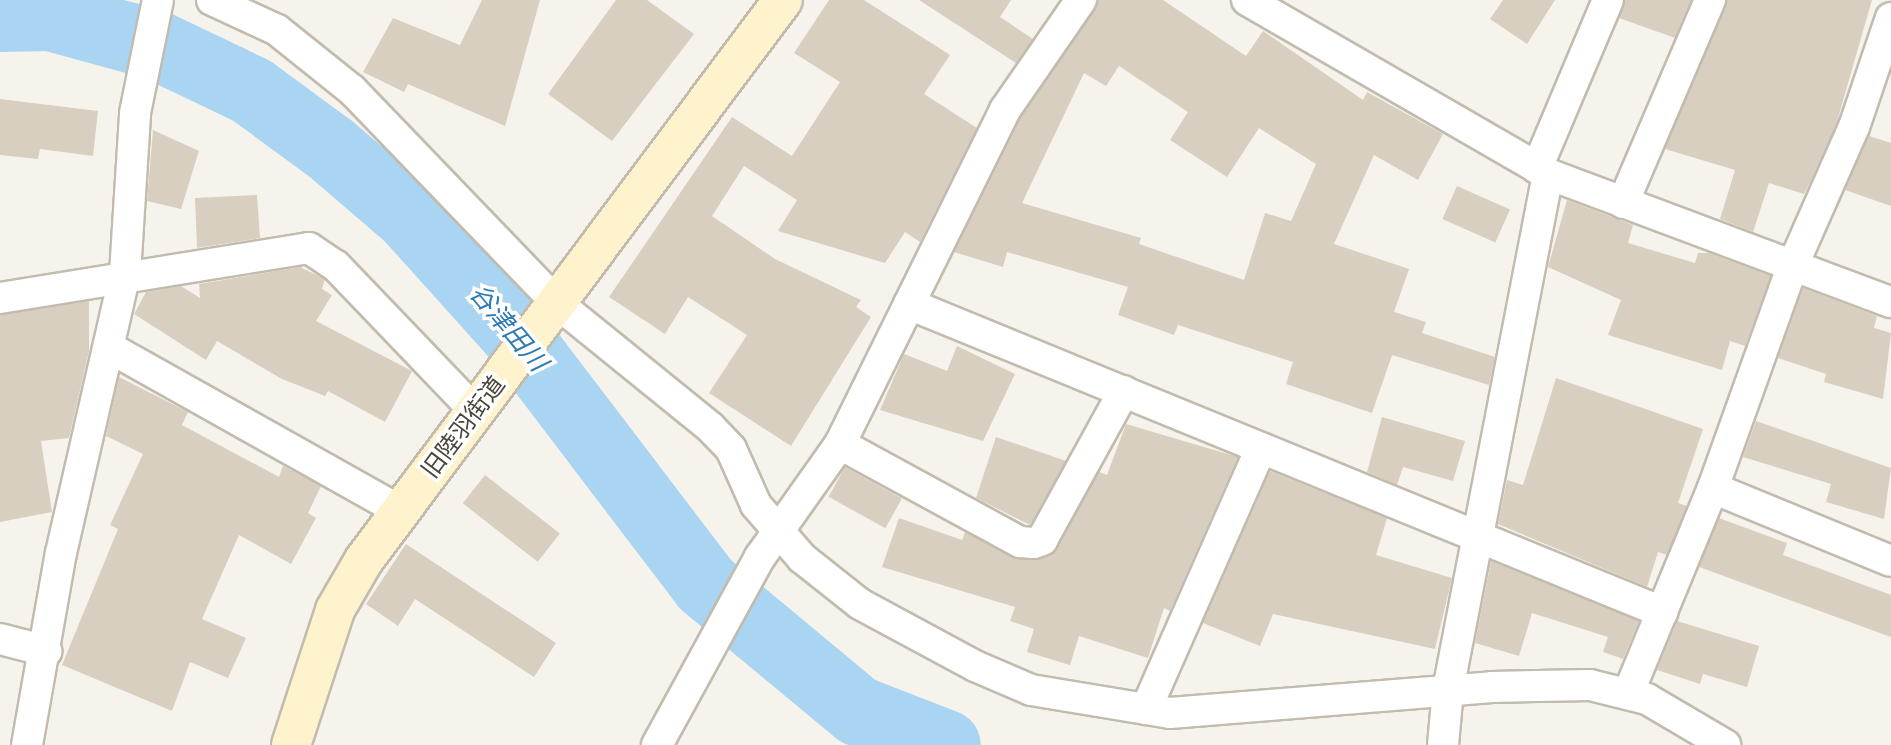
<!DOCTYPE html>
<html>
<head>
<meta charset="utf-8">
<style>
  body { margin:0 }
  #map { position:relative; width:1891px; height:745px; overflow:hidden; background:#f6f3ec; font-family:Helvetica,"Noto Sans JP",sans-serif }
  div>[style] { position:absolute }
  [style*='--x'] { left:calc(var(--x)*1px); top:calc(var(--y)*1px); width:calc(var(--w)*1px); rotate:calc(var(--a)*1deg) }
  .river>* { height:70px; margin:-35px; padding:0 35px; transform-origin:35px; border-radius:35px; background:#a9d4f2 }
  .building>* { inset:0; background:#d8cfc1; transform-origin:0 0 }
  .roads { filter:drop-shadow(2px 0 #c2bbae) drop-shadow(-2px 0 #c2bbae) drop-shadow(0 2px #c2bbae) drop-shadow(0 -2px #c2bbae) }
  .street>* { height:30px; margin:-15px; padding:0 15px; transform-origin:15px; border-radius:15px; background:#fff }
  .secondary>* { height:38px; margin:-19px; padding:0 19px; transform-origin:19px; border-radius:19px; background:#fff3cd }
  span { translate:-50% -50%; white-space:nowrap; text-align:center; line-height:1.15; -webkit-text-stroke:7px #fff; paint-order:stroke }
  .street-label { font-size:24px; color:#4b4439 }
  .water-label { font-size:26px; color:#2e7ab2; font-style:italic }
</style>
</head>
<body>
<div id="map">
  <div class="river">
    <i style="--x:0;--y:17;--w:50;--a:-1.1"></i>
    <i style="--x:50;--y:16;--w:110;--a:15.3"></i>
    <i style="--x:156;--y:45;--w:106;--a:25.6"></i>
    <i style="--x:252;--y:91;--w:98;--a:36.3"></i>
    <i style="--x:331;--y:149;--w:104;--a:40.7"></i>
    <i style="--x:410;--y:217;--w:151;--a:48"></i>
    <i style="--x:511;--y:329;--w:320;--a:52.7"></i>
    <i style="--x:705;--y:584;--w:199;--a:39.7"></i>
    <i style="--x:858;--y:711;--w:94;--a:21.1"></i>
  </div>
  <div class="building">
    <i style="clip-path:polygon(482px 0,540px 0,505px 126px,408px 84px,404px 92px,363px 72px,393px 18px,460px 45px)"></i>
    <i style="clip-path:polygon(616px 0,647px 0,694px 34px,612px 141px,548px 94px)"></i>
    <i style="clip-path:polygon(829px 0,864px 0,950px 55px,924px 94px,977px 128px,920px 242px,905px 232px,885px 263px,778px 231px,797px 200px,744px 166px,712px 216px,775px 259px,861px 300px,856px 307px,871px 317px,791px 446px,709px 393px,747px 335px,688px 297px,665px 334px,609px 297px,732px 117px,792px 156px,840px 82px,794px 53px)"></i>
    <i style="clip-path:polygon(919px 0,1011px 0,1000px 17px,1033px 39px,1016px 63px)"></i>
    <i style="clip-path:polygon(evenodd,1098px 0,1163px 0,1246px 56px,1263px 31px,1363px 100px,1367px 92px,1443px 134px,1418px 180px,1374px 155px,1334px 244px,1409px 269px,1394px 312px,1426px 322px,1422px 333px,1495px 357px,1489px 385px,1392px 355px,1372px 413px,1286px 384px,1293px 362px,1178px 325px,1174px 335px,1118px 315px,1128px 287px,1007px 252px,1003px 267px,954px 252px,1020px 119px,1098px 0,1119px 66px,1188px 112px,1170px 140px,1227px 177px,1259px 128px,1316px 164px,1291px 221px,1265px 213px,1244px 280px,1139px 244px,1141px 238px,1022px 203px,1084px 73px,1106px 86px,1119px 66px)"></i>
    <i style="clip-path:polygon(1503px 0,1555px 0,1527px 44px,1490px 19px)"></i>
    <i style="clip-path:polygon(1625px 0,1691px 0,1675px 38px,1619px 18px)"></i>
    <i style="clip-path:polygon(1727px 0,1872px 0,1836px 125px,1812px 179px,1804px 194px,1769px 183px,1753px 232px,1720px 219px,1735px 170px,1665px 149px)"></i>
    <i style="clip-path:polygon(0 99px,98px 111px,93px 156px,40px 149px,38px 159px,0 155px)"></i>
    <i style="clip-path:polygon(153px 130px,199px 151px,181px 209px,147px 201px)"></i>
    <i style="clip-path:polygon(1869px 136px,1891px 143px,1891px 206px,1845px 190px)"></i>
    <i style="left:1457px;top:186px;width:58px;height:36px;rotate:24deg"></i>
    <i style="clip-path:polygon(257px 195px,260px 238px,197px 248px,195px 198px)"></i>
    <i style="clip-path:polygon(1567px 200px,1633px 225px,1628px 243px,1695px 263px,1698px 253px,1709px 253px,1771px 276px,1745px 346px,1730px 341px,1722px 370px,1608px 335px,1621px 300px,1548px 267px)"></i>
    <i style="clip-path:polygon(300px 267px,325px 279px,322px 289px,332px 295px,316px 321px,412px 371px,385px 422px,328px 391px,325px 396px,282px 379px,217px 341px,206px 360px,134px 314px,146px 292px,181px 286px,200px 298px,199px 284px)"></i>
    <i style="clip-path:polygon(1803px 288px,1877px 316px,1874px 328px,1891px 333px,1883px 399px,1824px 382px,1826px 374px,1778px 358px)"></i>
    <i style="clip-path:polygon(89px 301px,89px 351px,69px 438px,41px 441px,52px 512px,0 522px,0 315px)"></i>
    <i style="clip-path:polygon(957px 346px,1015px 374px,983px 441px,880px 410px,904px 354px,947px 371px)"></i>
    <i style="clip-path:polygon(119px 377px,188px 412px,182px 425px,279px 477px,283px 466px,321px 486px,308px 513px,316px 518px,291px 564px,239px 535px,202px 619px,246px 638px,228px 678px,190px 662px,172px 711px,62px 665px,118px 529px,110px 525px,143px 454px,106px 436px)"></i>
    <i style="clip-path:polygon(1556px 378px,1703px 429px,1678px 503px,1687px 506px,1667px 555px,1658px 552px,1647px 587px,1498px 524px,1507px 480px,1523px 485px)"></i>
    <i style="clip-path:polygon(1382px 417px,1465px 441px,1453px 481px,1403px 467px,1397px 485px,1367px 472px)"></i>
    <i style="clip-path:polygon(1756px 421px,1891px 468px,1884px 519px,1826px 502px,1831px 484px,1743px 457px)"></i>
    <i style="clip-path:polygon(1126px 424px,1238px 457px,1170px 611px,1164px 608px,1148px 658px,1079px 636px,1070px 665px,1027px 652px,1034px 629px,1010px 621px,1015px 607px,882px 567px,899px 518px,962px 540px,965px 532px,1018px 559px,1048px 556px,1099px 472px,1107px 475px)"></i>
    <i style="clip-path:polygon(996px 437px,1066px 461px,1030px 525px,976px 498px)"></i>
    <i style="left:845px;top:467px;width:65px;height:34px;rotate:29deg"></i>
    <i style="clip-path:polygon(1270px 471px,1387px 518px,1376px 555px,1452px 578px,1435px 649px,1273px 614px,1260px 646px,1203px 623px)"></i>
    <i style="left:485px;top:475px;width:95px;height:36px;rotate:38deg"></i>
    <i style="clip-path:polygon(1719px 518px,1787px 543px,1783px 555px,1891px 595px,1891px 637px,1699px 567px)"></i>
    <i style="clip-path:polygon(406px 544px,556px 643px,534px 677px,415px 599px,398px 626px,366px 604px)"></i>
    <i style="clip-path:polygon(1491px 561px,1639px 621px,1623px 659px,1603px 652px,1608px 637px,1532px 613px,1519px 656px,1475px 643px)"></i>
    <i style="clip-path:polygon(1677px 621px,1759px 646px,1747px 687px,1703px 674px,1700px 684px,1657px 670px)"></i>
  </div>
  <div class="roads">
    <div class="street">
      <i style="--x:212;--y:0;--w:72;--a:24.8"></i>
      <i style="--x:277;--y:30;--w:96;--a:38.7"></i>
      <i style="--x:352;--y:90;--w:296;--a:46.1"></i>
      <i style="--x:557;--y:303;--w:197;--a:39"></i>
      <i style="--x:710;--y:427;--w:30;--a:46"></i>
      <i style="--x:731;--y:449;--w:61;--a:65.9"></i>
      <i style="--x:756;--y:505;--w:70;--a:49"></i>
      <i style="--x:802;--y:558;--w:74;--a:38.4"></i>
      <i style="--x:860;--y:604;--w:131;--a:28.3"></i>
      <i style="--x:975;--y:666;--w:61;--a:23.2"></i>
      <i style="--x:1031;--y:690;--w:141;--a:9.4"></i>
      <i style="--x:1170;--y:713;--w:323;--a:-4.6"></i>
      <i style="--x:1492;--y:687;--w:98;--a:-1.2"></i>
      <i style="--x:1590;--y:685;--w:59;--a:13.8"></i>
      <i style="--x:1647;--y:699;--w:91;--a:30.5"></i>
      <i style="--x:1247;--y:0;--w:348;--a:30"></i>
      <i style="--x:1548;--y:174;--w:366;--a:20.5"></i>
      <i style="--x:1537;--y:168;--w:182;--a:-67.1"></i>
      <i style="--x:1623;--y:203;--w:221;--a:-66.8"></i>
      <i style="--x:0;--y:298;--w:313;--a:-9.2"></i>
      <i style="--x:309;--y:248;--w:32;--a:34"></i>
      <i style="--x:336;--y:266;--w:201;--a:46.2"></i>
      <i style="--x:909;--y:304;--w:814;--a:22.25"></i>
      <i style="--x:110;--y:348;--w:331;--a:29.3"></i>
      <i style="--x:840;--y:444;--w:205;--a:28.6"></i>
      <i style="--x:1020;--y:542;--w:14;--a:4"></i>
      <i style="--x:1034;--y:543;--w:9;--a:-21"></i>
      <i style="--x:1042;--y:540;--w:170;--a:-61.2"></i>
      <i style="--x:1713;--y:488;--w:192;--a:22.3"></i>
      <i style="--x:0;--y:639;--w:48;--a:14.6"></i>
      <i style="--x:1628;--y:694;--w:223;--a:-67.6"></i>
      <i style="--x:1713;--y:488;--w:237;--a:-70.3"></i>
      <i style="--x:1793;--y:265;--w:151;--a:-66.2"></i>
      <i style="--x:1854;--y:127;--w:115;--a:-71.3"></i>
      <i style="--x:1146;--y:709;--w:285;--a:-66.2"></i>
      <i style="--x:27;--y:745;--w:195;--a:-80"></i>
      <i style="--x:61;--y:553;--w:286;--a:-77.1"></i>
      <i style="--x:125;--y:274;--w:161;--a:-86.4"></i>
      <i style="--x:135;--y:113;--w:115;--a:-78.5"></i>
      <i style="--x:657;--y:745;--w:214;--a:-61.3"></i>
      <i style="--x:760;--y:557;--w:138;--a:-54.7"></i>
      <i style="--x:840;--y:444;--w:373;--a:-63.7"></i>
      <i style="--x:1005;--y:110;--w:134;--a:-55.4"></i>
      <i style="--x:1443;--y:745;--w:55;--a:-84.8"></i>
      <i style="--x:1448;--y:690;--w:526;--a:-79.03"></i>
    </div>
    <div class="secondary">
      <i style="--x:291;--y:745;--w:142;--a:-71.9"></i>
      <i style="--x:335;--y:610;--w:58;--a:-59.9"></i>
      <i style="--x:364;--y:560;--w:699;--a:-53.2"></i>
    </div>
  </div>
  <div class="street-label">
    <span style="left:463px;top:427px;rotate:-53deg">旧陸羽街道</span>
  </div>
  <div class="water-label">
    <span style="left:508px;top:328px;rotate:50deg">谷津田川</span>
  </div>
</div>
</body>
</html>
